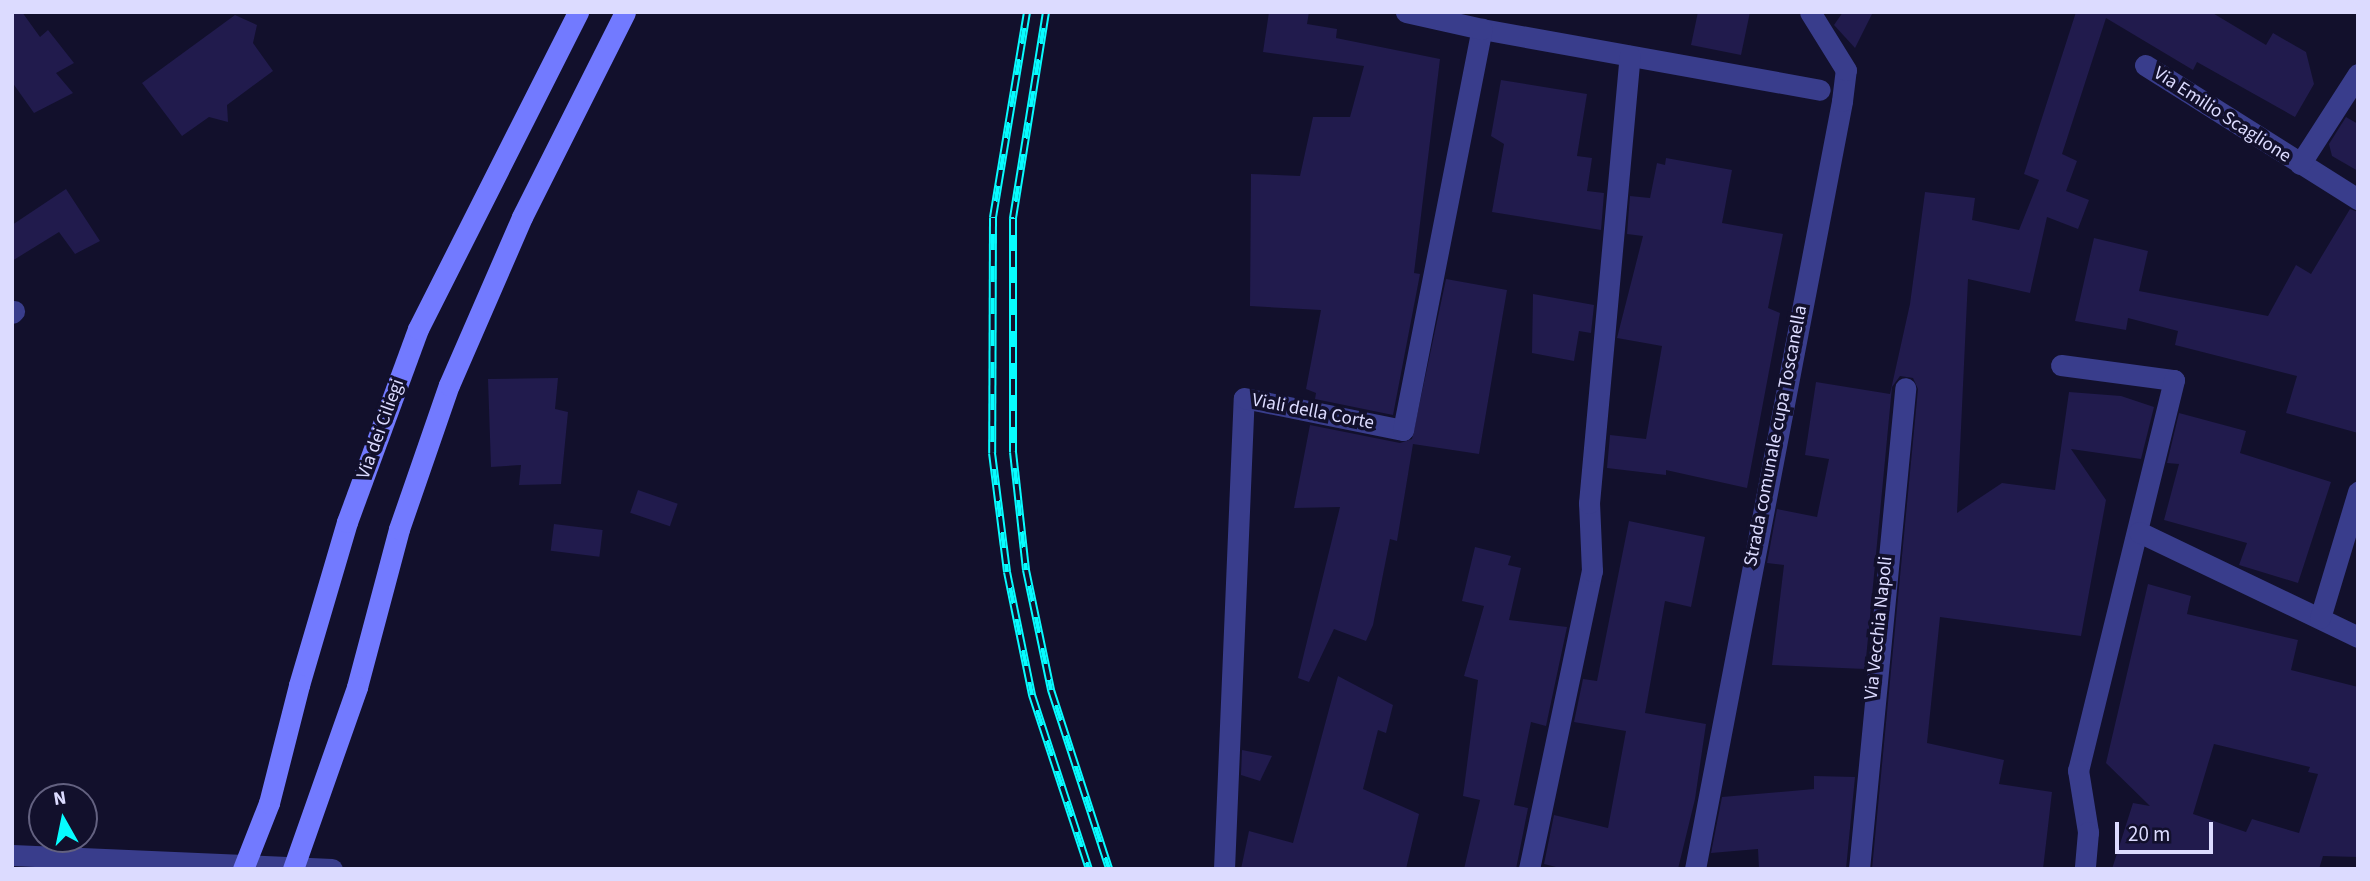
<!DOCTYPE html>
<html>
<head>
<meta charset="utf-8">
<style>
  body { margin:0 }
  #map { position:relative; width:2370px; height:881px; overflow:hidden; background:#12102c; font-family:"Source Sans 3",sans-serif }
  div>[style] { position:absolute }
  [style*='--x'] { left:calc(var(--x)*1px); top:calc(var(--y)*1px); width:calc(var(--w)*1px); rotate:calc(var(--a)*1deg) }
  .building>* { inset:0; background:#211b4d; transform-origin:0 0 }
  .street>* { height:21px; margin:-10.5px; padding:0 10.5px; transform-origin:10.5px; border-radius:10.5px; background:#393d8c }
  .secondary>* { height:21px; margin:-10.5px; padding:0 10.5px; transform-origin:10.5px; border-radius:10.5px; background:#727aff }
  .rail>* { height:8px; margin-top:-4px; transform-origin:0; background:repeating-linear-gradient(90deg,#12102c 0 16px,#07fcff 0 32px); box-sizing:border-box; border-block:2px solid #07fcff }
  .secondary-bridge>* { height:21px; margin:-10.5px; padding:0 10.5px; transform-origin:10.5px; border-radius:10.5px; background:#727aff }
  span { translate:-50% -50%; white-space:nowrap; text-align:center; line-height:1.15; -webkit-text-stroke:7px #12102c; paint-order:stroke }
  .street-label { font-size:19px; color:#dcdbff }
  .frame { position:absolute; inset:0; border:14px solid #dcdbff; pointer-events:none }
  .north { position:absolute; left:28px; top:783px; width:70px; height:70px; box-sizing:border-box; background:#12102c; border:2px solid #636180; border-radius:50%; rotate:351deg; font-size:19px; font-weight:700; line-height:28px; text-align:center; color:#dcdbff }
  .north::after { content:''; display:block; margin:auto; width:24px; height:32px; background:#07fcff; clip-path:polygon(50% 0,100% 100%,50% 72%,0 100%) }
  .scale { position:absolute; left:2115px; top:822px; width:98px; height:32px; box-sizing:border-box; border:4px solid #dcdbff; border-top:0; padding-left:9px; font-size:21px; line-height:24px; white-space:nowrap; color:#dcdbff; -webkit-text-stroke:5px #12102c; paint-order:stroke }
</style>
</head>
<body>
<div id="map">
  <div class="building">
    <i style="clip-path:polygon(12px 12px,22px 12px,40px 37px,48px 30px,74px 63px,56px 73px,73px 93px,34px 113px,12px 82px)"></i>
    <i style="clip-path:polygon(1269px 12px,1309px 12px,1307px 24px,1337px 29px,1336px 38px,1440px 59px,1414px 273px,1420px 274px,1393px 415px,1315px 399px,1316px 393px,1306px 389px,1321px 310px,1250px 306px,1251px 174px,1300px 176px,1313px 117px,1350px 117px,1364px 66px,1263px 52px)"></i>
    <i style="clip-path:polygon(1698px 12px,1750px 12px,1741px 55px,1691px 45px)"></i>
    <i style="clip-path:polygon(1843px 12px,1873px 12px,1855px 48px,1834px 25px)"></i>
    <i style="clip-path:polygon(2076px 12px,2211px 12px,2266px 45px,2273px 33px,2306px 52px,2314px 84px,2295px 117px,2197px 62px,2193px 70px,2106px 18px,2062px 154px,2077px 161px,2066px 191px,2089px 200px,2078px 229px,2047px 217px,2030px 293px,1968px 279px,1957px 513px,2002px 483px,2055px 490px,2069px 392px,2121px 396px,2154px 407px,2141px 459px,2071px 449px,2106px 500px,2081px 636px,1940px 617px,1927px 743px,2004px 760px,1999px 784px,2052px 792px,2043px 869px,1872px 869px,1918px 389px,1913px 378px,1900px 376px,1892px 387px,1865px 669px,1772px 665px,1784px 565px,1767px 563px,1777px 509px,1817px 517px,1829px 459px,1805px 455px,1816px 382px,1890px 394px,1910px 304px,1925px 192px,1975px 198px,1972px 220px,2019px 230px,2039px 180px,2024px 174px)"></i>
    <i style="clip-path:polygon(235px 15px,257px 25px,253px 43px,273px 71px,227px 105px,228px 122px,209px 117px,182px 136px,142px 83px)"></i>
    <i style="clip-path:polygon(1501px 80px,1587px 94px,1577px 156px,1592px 158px,1587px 191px,1604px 193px,1601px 230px,1492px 212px,1504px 144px,1491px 136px)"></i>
    <i style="clip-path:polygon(2346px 117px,2358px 124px,2358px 171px,2332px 156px,2329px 144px)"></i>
    <i style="clip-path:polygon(1666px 158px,1732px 170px,1722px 223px,1783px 234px,1768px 308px,1780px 313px,1747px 488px,1666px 470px,1666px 475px,1607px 468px,1610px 435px,1646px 439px,1662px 346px,1617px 338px,1643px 236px,1627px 234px,1630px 196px,1650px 198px,1657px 163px,1665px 165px)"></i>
    <i style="clip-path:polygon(66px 189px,100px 241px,75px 254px,59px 232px,12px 261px,12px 225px)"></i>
    <i style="clip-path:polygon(2350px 209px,2358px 212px,2358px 433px,2286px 413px,2297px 376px,2175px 345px,2178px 331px,2128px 318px,2126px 330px,2075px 321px,2094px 238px,2148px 251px,2139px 291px,2268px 316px,2296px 265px,2311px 274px)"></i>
    <i style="clip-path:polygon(1446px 279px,1507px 290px,1479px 454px,1413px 444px,1397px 541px,1390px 539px,1373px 625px,1366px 641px,1334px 629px,1309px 682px,1298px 678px,1340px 507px,1294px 508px,1310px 425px,1400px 443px,1412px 439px)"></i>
    <i style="clip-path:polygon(1533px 294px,1594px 305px,1591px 333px,1579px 331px,1574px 361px,1532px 353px)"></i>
    <i style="clip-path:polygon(558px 378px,555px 409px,568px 412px,561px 484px,519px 485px,521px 465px,491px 467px,488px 379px)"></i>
    <i style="clip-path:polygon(2179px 413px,2246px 431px,2240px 453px,2331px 482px,2298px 583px,2239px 565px,2247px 543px,2164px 520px,2179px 464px,2167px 463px)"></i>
    <i style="left:638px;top:490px;width:42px;height:24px;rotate:19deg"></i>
    <i style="clip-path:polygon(1629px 521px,1705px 537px,1691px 607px,1665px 601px,1645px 713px,1706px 724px,1695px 799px,1678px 869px,1564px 869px,1544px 864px,1554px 815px,1608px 828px,1626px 731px,1574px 722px,1583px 679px,1597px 681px)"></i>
    <i style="left:554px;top:524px;width:49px;height:27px;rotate:7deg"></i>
    <i style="clip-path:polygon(1475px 547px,1511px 556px,1508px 565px,1521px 568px,1509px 620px,1567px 627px,1546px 726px,1531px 722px,1514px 805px,1528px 808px,1516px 869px,1464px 869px,1480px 800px,1463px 796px,1478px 680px,1464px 676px,1484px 606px,1462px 601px)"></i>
    <i style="clip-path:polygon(evenodd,2148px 584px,2191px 596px,2187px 614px,2298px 640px,2291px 670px,2358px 687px,2358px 857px,2323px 856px,2319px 869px,2112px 869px,2133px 803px,2150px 806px,2106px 763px,2148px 584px,2214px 744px,2310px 767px,2308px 772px,2318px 774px,2299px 833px,2252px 819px,2246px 832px,2193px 814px,2214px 744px)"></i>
    <i style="clip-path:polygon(1338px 676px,1393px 705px,1386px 733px,1378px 730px,1363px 789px,1419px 814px,1406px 869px,1241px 869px,1249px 831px,1293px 843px)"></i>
    <i style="clip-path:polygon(1242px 750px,1272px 756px,1260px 781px,1241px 775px)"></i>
    <i style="clip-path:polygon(1814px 776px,1855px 777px,1846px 869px,1759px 869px,1758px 849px,1711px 853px,1722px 797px,1814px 789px)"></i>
  </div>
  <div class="street">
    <i style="--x:1482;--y:29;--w:343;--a:10.2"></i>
    <i style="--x:2145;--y:65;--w:252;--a:32.2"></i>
    <i style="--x:2300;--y:164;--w:107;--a:-57.2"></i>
    <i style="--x:12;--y:313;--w:3;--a:-45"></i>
    <i style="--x:2061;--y:365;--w:114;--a:7.6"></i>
    <i style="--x:2174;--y:380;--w:402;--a:103.8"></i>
    <i style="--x:2078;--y:770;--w:63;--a:80.8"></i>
    <i style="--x:2088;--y:832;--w:37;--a:95"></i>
    <i style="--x:2139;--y:532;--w:243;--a:25.6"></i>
    <i style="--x:2320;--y:618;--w:132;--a:-73.2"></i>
    <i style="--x:12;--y:855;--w:320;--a:2.5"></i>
    <i style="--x:1224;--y:869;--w:471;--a:-87.6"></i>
    <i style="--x:1244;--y:398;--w:162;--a:11.4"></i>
    <i style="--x:1403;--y:430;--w:409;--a:-78.9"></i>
    <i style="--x:1482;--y:29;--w:78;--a:-167.4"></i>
    <i style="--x:1529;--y:869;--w:305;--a:-78.1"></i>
    <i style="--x:1592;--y:571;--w:68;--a:-92.5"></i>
    <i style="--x:1589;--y:503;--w:449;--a:-84.8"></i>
    <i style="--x:1695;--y:869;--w:782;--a:-79.16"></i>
    <i style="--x:1842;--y:101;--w:31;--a:-83"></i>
    <i style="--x:1846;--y:70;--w:68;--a:-121.8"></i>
    <i style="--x:1859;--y:869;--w:483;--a:-84.5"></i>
  </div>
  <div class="secondary">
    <i style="--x:299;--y:685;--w:170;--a:-73.6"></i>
    <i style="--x:347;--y:522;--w:206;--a:-69.8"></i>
    <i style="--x:418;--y:329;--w:355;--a:-63.2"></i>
    <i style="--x:357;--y:687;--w:163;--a:-75.1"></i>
    <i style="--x:399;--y:529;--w:152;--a:-70.9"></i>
    <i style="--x:449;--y:385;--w:183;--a:-66.5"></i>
    <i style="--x:522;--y:217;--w:229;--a:-63.3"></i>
  </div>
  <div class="rail">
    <i style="--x:1027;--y:12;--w:209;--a:99.4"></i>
    <i style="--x:993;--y:218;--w:235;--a:90.2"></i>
    <i style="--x:992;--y:453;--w:120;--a:82.8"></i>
    <i style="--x:1007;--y:572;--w:126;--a:78.5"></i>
    <i style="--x:1032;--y:695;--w:183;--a:71.9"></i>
    <i style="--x:1046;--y:12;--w:210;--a:99.1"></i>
    <i style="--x:1013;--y:219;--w:233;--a:90"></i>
    <i style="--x:1013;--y:452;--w:119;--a:83.7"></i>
    <i style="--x:1026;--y:570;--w:123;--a:78.2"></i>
    <i style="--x:1051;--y:690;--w:188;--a:72"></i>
  </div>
  <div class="secondary-bridge">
    <i style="--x:243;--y:869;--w:71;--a:-68.5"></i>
    <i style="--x:269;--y:803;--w:122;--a:-75.7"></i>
    <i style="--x:293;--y:869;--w:193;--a:-70.6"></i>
  </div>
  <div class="street-label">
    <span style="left:2222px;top:115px;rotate:33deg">Via Emilio Scaglione</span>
    <span style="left:1313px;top:412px;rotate:11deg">Viali della Corte</span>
    <span style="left:381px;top:429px;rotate:-70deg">Via dei Ciliegi</span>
    <span style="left:1776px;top:436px;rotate:-79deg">Strada comunale cupa Toscanella</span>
    <span style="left:1879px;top:628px;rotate:-84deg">Via Vecchia Napoli</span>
  </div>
  <div class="frame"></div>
  <div class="north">N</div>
  <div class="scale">20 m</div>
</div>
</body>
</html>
